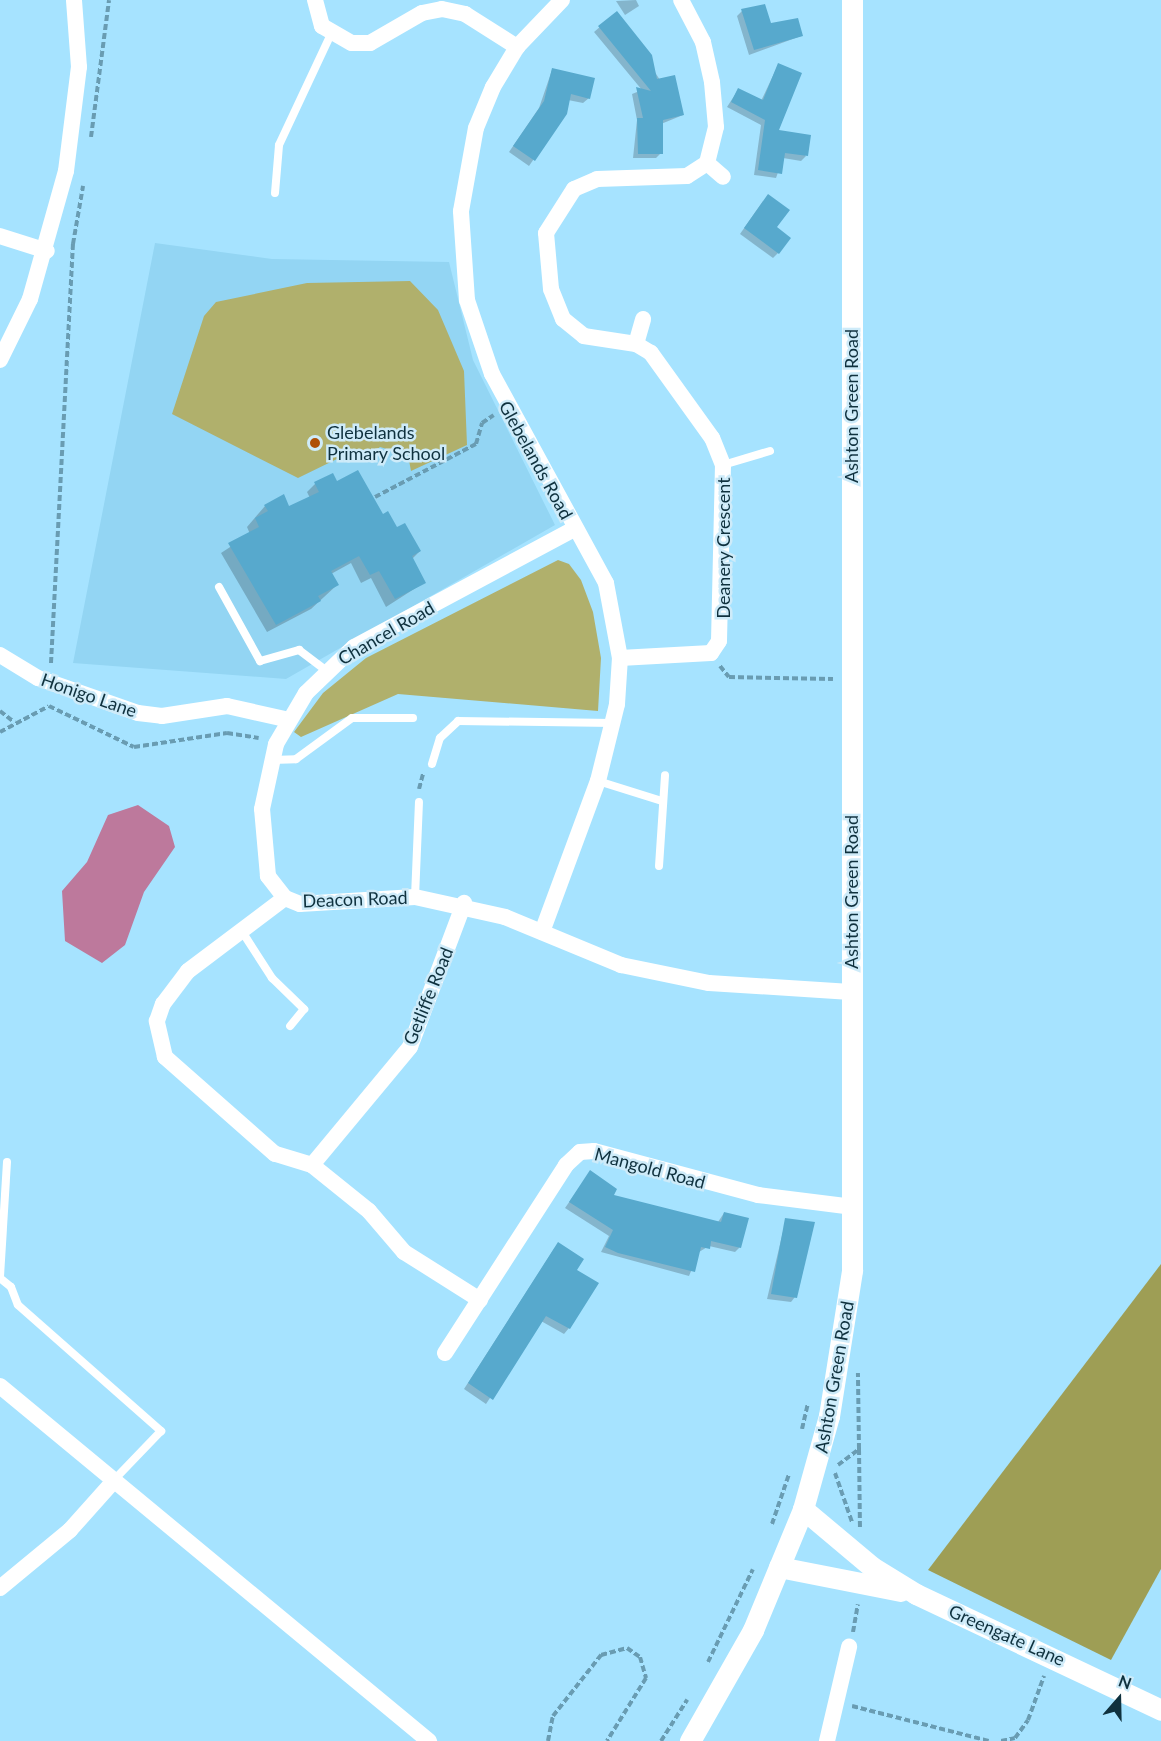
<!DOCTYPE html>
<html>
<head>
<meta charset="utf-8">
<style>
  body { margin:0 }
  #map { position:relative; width:1161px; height:1741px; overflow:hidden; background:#a6e3ff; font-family:Lato,sans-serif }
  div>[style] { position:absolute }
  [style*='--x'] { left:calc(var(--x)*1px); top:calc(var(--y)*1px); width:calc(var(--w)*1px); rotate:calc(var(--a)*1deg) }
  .built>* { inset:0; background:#93d5f3 }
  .green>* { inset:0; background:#b0b06c }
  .forest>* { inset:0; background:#9e9e55 }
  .water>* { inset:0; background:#bd799c }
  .shadow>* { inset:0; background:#0003 }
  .building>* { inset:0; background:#57a9cd }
  .path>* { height:4px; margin-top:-2px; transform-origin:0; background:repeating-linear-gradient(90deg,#699cb2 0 6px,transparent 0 9px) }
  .service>* { height:8px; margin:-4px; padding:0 4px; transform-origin:4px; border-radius:4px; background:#fff }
  .minor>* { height:16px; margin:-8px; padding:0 8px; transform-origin:8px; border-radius:8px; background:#fff }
  .tertiary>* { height:21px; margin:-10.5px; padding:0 10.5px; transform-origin:10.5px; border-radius:10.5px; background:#fff }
  .dots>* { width:16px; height:16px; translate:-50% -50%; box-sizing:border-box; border:3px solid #ceebf9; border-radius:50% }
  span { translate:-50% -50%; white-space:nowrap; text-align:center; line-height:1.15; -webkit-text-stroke:5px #ceebf9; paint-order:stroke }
  .street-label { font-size:18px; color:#0f313e }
  .poi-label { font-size:18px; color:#0f313e }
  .left { translate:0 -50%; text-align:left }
  .north { position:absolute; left:1089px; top:1669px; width:60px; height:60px; -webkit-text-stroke:4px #ceebf9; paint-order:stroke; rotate:20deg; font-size:16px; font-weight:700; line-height:24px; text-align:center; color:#0f313e }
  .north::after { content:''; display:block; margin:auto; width:21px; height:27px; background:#0f313e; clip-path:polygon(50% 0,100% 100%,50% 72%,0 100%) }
</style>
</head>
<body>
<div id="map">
  <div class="built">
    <i style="clip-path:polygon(155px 243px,272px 259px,449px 262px,473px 360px,555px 525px,286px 679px,73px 663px)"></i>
  </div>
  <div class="green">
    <i style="clip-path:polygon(410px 281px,438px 310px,464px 371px,467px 445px,411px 471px,408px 455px,380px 447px,367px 457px,341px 457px,298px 478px,172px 414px,204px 316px,216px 302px,307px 283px)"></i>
    <i style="clip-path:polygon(558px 560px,569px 564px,581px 580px,593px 612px,601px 658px,598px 711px,398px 694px,301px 737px,294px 732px,323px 693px,366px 658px)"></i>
  </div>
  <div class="forest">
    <i style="clip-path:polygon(1161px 1264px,1161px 1569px,1111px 1660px,928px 1570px)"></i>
  </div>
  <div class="water">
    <i style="clip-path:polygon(138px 805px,169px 826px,175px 847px,144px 892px,125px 945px,102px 963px,65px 941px,62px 891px,87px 862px,108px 815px)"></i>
  </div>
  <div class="shadow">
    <i style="clip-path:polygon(636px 0,639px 6px,625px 15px,616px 1px)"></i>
    <i style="clip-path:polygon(742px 11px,770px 24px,801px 36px,749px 55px,737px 16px)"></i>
    <i style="clip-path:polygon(616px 13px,683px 115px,661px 124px,661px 153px,656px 158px,633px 158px,637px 120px,632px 94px,642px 90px,594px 32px)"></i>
    <i style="clip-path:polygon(778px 65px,777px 131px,806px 156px,801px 161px,783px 158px,776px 178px,754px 175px,761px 125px,727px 107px,738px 90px,761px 101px)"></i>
    <i style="clip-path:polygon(552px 70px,589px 98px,583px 103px,568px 100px,565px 114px,529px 166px,509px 152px,539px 108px)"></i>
    <i style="clip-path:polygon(763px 201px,775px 228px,778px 253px,773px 258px,740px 234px)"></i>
    <i style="clip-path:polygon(337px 483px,420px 551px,412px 559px,425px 582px,386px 607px,371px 578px,361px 583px,351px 563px,331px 574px,337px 585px,311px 609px,267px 632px,221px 553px,250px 534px,247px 527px,265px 506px,288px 508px,310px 498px,307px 492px,315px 484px)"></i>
    <i style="clip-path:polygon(590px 1172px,611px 1196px,718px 1222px,724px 1213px,740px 1247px,735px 1252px,709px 1246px,699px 1252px,689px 1276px,601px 1252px,609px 1236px,565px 1208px)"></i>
    <i style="clip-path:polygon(786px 1219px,795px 1297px,791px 1302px,767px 1299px)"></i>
    <i style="clip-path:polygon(554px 1249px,569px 1328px,564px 1334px,541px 1321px,486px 1404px,464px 1389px)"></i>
  </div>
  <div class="building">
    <i style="clip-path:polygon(765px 4px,771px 23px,798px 18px,803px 36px,754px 50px,741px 9px)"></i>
    <i style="clip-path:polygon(617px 11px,652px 55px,657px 79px,675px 75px,684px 115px,663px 120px,663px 154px,638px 154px,637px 118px,643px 118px,636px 87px,651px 91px,598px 26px)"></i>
    <i style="clip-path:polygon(778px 63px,802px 73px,779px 130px,811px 135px,808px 156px,785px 153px,782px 174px,758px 170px,765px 120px,731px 102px,738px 88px,763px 100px)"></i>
    <i style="clip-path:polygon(552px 68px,595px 78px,590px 99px,571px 94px,567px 114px,535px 161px,513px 146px,544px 101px)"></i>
    <i style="clip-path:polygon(768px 194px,790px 210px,777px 227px,791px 238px,779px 254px,744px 228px)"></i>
    <i style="clip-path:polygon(358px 470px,383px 514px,388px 511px,397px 527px,405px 523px,421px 551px,412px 556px,426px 583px,395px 599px,379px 571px,370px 575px,359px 556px,331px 571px,339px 585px,318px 596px,321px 601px,276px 625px,228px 543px,259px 527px,255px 518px,268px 511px,264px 505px,284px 494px,289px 506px,319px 492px,314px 482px,333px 473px,337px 481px)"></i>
    <i style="clip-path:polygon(590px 1170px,617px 1189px,614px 1195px,721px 1222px,724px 1212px,749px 1218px,741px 1248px,711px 1241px,710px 1249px,701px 1247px,695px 1272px,618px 1253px,605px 1247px,613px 1230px,569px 1202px)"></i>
    <i style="clip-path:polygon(785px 1218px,815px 1222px,797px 1298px,771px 1294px)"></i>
    <i style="clip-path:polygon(558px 1242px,584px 1259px,577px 1270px,599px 1283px,570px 1329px,546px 1316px,493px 1400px,468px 1383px)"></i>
  </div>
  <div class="path">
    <i style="--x:91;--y:137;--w:138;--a:-82.5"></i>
    <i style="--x:375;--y:497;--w:114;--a:-27.7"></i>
    <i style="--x:476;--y:444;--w:22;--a:-74"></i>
    <i style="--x:482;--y:423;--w:14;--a:-34"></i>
    <i style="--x:51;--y:663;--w:420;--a:-87"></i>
    <i style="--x:73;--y:244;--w:59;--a:-80.2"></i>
    <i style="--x:720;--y:666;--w:14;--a:51"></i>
    <i style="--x:729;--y:677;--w:104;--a:1.1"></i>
    <i style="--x:0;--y:711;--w:18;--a:38"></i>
    <i style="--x:0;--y:732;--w:55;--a:-28"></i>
    <i style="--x:49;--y:706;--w:94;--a:25.8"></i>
    <i style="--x:134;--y:747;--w:94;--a:-8.6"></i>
    <i style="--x:227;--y:733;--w:32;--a:9"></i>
    <i style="--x:419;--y:789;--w:16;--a:-75"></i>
    <i style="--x:802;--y:1429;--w:26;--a:-77"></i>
    <i style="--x:859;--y:1449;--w:81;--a:89.3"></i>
    <i style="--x:838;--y:1465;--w:26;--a:-37"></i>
    <i style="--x:859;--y:1449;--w:76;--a:-90.8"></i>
    <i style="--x:835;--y:1473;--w:52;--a:70.9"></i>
    <i style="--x:772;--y:1524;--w:53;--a:-71.2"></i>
    <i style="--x:853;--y:1632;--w:28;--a:-80"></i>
    <i style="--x:708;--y:1662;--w:103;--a:-64.2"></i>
    <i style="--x:852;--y:1706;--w:141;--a:14.3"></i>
    <i style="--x:548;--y:1741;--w:25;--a:-79"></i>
    <i style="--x:553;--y:1716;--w:78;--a:-51.8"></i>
    <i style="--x:601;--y:1655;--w:27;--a:-15"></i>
    <i style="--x:627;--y:1648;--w:16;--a:35"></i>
    <i style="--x:640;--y:1657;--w:22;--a:74"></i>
    <i style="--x:646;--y:1678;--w:74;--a:121.8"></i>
    <i style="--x:661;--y:1741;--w:49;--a:-57.6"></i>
    <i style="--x:1001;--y:1741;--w:14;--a:-12"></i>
    <i style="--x:1015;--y:1738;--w:22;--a:-54"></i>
    <i style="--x:1028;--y:1720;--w:47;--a:-70"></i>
  </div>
  <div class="service">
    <i style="--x:275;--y:193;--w:48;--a:-85.2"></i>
    <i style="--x:279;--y:145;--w:123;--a:-64.9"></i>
    <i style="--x:723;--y:465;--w:49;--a:-16.6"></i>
    <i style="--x:219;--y:587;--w:85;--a:61"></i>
    <i style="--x:260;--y:661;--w:41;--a:-15.8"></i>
    <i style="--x:299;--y:650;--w:34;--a:37"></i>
    <i style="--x:272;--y:760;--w:24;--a:-2"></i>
    <i style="--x:296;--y:759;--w:69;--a:-36.2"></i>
    <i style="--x:352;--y:718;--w:61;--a:0"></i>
    <i style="--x:432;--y:764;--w:27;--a:-73"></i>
    <i style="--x:440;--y:738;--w:25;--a:-43"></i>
    <i style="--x:458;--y:721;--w:155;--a:0.7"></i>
    <i style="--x:598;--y:781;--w:67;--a:17.4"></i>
    <i style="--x:659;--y:866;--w:91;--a:-86.2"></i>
    <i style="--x:415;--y:897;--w:95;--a:-87.6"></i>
    <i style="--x:243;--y:933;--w:54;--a:57.2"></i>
    <i style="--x:272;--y:978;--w:45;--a:44.1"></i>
    <i style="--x:304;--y:1009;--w:22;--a:129"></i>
    <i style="--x:7;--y:1162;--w:116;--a:93.5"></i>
    <i style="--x:0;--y:1278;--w:14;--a:39"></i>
    <i style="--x:11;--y:1287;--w:19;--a:69"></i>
    <i style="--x:18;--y:1305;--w:191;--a:41.4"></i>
    <i style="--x:161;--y:1431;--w:71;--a:133.9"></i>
  </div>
  <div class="minor">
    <i style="--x:315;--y:0;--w:27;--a:75"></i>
    <i style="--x:322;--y:26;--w:34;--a:30"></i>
    <i style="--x:352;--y:43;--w:18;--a:0"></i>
    <i style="--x:370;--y:43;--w:60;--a:-30"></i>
    <i style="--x:422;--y:13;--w:20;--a:-11"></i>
    <i style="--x:442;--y:9;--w:24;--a:12"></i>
    <i style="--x:465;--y:14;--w:62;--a:32.4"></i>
    <i style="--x:707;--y:163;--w:21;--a:41"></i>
    <i style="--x:0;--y:236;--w:49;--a:17.7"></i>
    <i style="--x:636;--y:344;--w:26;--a:-74"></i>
    <i style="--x:0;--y:360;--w:68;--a:-63.8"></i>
    <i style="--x:30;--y:299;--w:133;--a:-74.3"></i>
    <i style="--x:66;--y:171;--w:105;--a:-82.9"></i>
    <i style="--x:79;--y:67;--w:67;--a:-94.3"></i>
    <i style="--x:0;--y:655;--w:44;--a:31.2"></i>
    <i style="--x:38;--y:678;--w:106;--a:19.3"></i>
    <i style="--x:138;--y:713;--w:24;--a:7"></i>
    <i style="--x:162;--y:716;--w:66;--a:-8.7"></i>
    <i style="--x:227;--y:706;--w:64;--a:12.7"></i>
    <i style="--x:620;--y:658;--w:91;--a:-3.1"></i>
    <i style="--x:711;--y:653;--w:14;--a:-56"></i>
    <i style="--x:719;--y:641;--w:176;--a:-88.7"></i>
    <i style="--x:723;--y:465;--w:29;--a:-112"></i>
    <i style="--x:712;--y:438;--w:105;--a:-125.7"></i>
    <i style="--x:651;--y:353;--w:17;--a:-149"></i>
    <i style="--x:636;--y:344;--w:53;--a:-171.3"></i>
    <i style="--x:584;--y:336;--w:27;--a:-141"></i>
    <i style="--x:563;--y:319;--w:32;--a:-112"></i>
    <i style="--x:551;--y:289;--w:56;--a:-95.1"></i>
    <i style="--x:546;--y:233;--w:52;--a:-57.5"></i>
    <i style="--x:574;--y:189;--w:25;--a:-23"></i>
    <i style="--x:597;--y:179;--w:90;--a:-1.9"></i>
    <i style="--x:687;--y:176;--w:24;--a:-33"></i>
    <i style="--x:707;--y:163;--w:37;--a:-76"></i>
    <i style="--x:716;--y:127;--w:45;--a:-95.1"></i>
    <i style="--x:712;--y:82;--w:41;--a:-102.7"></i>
    <i style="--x:703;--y:42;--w:47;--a:-117.6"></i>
    <i style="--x:285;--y:898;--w:28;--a:-128"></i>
    <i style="--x:268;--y:876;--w:67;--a:-95.1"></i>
    <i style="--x:262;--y:809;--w:66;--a:-77.8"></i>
    <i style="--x:276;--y:744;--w:59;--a:-59.5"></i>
    <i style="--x:306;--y:693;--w:66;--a:-43.8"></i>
    <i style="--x:354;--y:647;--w:250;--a:-28.2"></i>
    <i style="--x:542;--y:932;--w:161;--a:-69.7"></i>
    <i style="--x:598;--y:781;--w:79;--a:-76.1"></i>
    <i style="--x:617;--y:704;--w:46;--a:-86.3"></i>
    <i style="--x:620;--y:658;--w:76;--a:-100.6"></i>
    <i style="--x:606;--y:583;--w:238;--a:-118.6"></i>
    <i style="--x:492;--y:374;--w:78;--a:-108.7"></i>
    <i style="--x:467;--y:300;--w:89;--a:-93.9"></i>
    <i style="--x:461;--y:211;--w:84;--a:-79.8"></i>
    <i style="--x:476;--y:128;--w:44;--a:-67.5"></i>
    <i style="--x:493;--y:87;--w:47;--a:-59"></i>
    <i style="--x:517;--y:47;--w:65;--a:-46.2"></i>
    <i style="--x:312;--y:1165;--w:153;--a:-50.3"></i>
    <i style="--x:410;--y:1047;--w:154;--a:-69.4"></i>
    <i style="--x:480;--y:1300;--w:90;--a:-147.7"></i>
    <i style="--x:404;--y:1252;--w:54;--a:-130.5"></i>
    <i style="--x:369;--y:1211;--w:73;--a:-141.1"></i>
    <i style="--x:312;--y:1165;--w:39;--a:-163"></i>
    <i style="--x:275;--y:1154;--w:147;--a:-138.6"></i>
    <i style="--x:165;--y:1057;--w:37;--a:-103"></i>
    <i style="--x:157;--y:1021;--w:18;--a:-71"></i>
    <i style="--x:163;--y:1004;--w:41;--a:-52.9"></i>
    <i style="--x:188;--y:971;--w:121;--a:-37"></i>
    <i style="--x:285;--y:898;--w:16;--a:22"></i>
    <i style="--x:300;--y:904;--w:115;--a:-3.5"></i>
    <i style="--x:415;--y:897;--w:92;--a:12.5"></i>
    <i style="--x:505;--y:917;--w:126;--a:22.5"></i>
    <i style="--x:621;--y:965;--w:90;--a:11.6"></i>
    <i style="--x:709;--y:983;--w:142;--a:3.6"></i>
    <i style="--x:445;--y:1353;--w:224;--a:-57.2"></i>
    <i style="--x:566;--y:1165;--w:19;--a:-43"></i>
    <i style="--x:580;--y:1152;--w:14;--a:-4"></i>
    <i style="--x:594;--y:1151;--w:170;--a:15"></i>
    <i style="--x:758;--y:1195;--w:96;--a:7.2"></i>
    <i style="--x:0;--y:1386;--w:557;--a:39.61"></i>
    <i style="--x:0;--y:1588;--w:91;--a:-39.6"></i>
    <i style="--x:70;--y:1530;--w:63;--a:-48.2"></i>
    <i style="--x:827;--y:1741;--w:97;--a:-76.8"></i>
  </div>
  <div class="tertiary">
    <i style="--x:803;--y:1509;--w:90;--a:40"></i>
    <i style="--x:872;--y:1567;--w:52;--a:31.5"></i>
    <i style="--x:916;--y:1594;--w:271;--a:25.3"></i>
    <i style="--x:779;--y:1567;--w:124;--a:11.1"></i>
    <i style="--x:690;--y:1741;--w:128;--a:-60.4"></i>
    <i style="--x:753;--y:1630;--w:131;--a:-67.5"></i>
    <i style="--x:803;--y:1509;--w:97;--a:-74.4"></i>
    <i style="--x:829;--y:1416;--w:148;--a:-81"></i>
    <i style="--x:852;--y:1270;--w:1270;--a:-90"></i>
  </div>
  <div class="dots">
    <i style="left:315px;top:443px;background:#af4f06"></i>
  </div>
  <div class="street-label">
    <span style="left:851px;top:406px;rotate:-90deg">Ashton Green Road</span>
    <span style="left:536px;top:460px;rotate:61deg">Glebelands Road</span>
    <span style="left:723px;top:548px;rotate:-90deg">Deanery Crescent</span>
    <span style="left:386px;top:633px;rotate:-30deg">Chancel Road</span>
    <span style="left:89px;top:695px;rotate:19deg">Honigo Lane</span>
    <span style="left:851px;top:892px;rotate:-90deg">Ashton Green Road</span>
    <span style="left:355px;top:899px;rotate:-2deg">Deacon Road</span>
    <span style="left:428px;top:996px;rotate:-68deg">Getliffe Road</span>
    <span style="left:650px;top:1168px;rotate:15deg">Mangold Road</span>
    <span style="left:834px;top:1377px;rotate:-80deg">Ashton Green Road</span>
    <span style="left:1007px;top:1635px;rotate:24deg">Greengate Lane</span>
  </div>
  <div class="poi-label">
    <span class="left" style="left:327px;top:443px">Glebelands<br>Primary School</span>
  </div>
  <div class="north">N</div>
</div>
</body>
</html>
